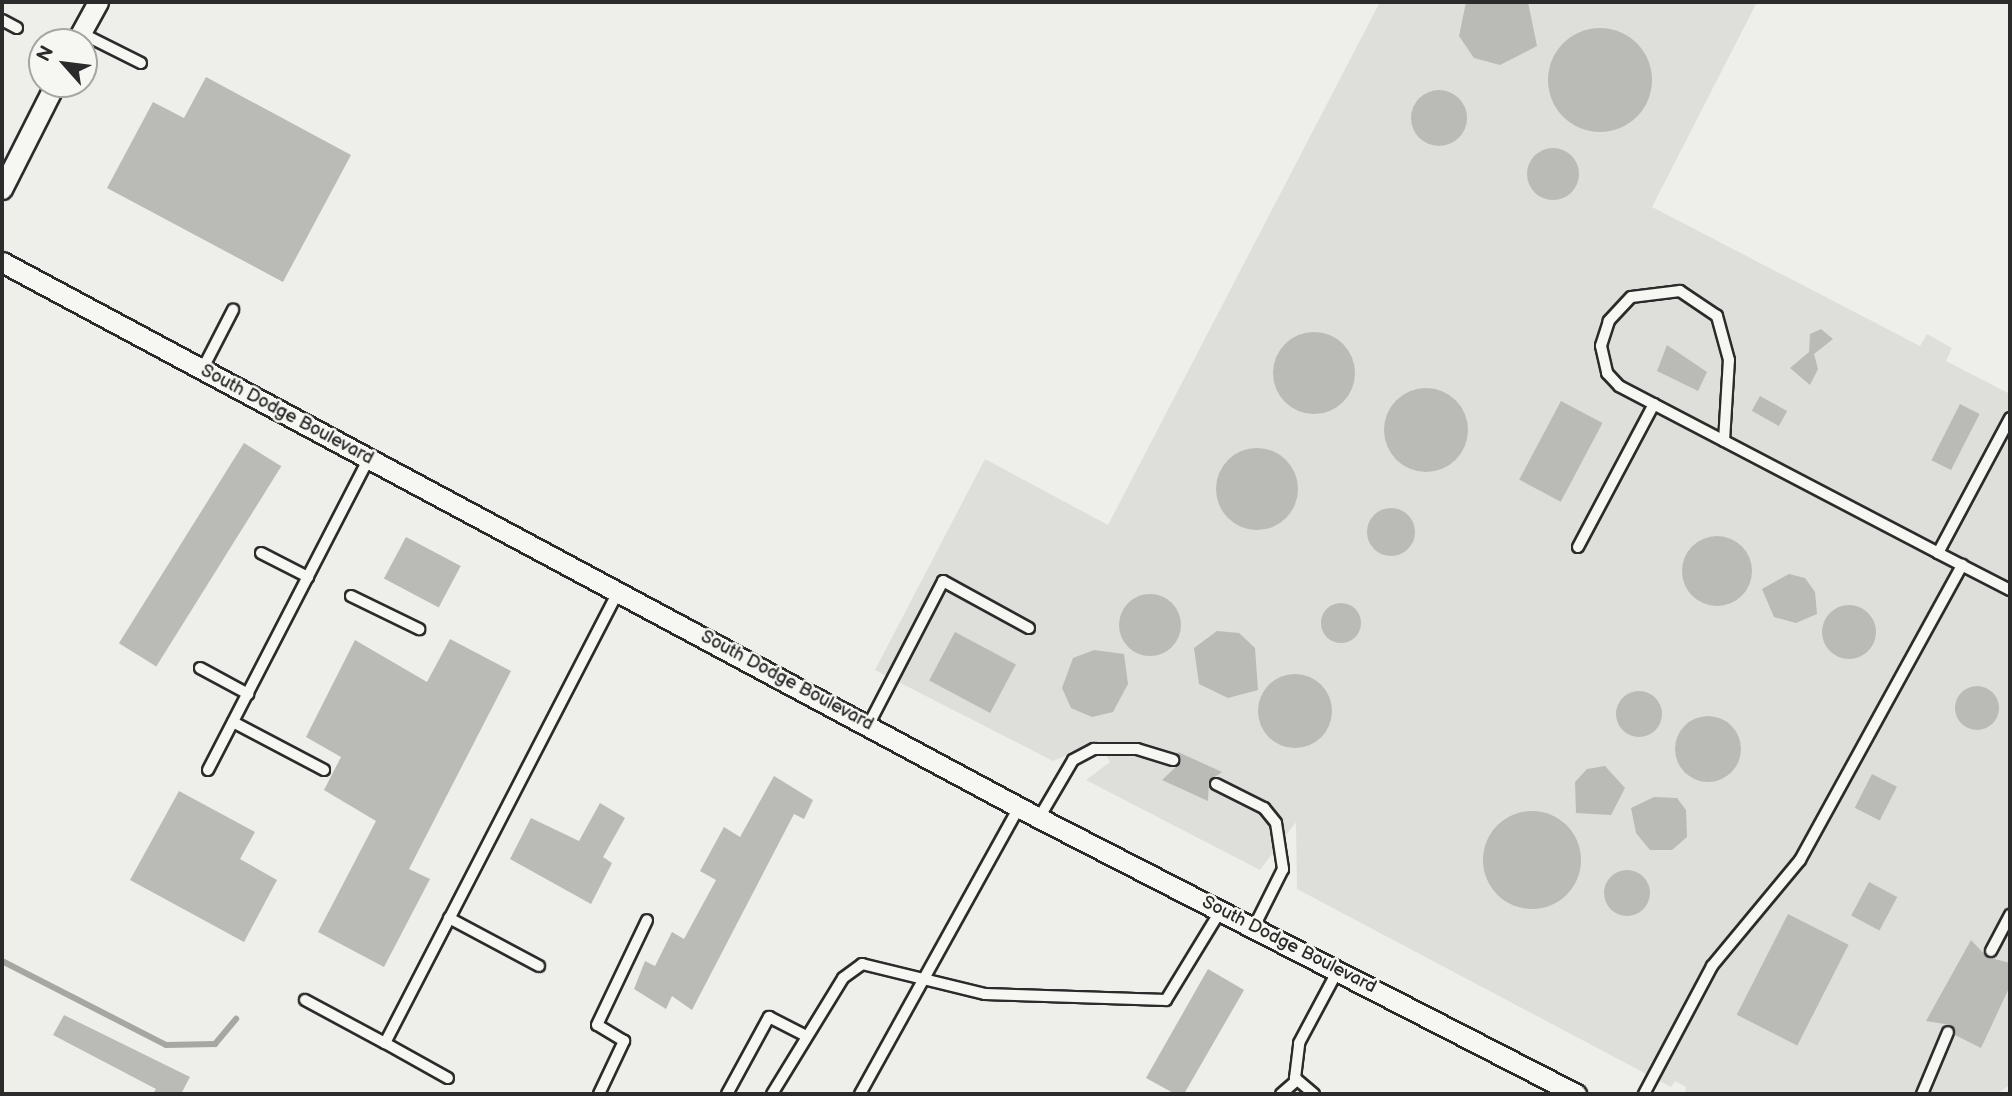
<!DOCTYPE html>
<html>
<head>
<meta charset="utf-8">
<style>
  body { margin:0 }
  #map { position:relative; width:2012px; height:1096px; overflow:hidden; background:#eeeeea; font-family:"Balsamiq Sans",sans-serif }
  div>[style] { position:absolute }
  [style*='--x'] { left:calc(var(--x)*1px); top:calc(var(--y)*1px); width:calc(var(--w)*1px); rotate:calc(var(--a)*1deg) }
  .built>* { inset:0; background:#dededb }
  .stream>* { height:6px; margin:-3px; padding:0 3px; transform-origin:3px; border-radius:3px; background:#a6a6a3 }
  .building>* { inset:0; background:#babab7; transform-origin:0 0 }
  .round { border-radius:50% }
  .roads { filter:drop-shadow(2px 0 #2b2b2b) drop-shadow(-2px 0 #2b2b2b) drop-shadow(0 2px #2b2b2b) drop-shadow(0 -2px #2b2b2b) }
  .service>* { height:10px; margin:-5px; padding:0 5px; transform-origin:5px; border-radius:5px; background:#f6f6f2 }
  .minor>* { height:19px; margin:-9.5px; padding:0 9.5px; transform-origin:9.5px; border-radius:9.5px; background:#f6f6f2 }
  span { translate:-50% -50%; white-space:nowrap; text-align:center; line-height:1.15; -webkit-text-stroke:5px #f6f6f2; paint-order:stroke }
  .street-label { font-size:18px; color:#2b2b2b }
  .frame { position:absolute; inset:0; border:4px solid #2b2b2b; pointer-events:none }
  .north { position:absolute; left:28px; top:28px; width:70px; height:70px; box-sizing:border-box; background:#f6f6f2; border:2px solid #a5a5a2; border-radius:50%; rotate:298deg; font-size:19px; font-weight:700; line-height:28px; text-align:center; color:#2b2b2b }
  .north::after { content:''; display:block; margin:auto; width:24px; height:32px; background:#2b2b2b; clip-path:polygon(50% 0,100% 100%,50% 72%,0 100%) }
</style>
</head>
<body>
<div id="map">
  <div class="built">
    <i style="clip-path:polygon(1380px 2px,1757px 2px,1652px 207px,1920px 346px,1927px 334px,1952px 348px,1946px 361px,2010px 394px,2010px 1085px,1996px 1094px,1685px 1094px,1686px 1087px,1675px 1081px,1671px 1087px,1297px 889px,1296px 822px,1260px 870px,1086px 780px,1110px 762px,1098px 742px,1053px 761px,875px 670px,985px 459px,1108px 525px)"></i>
  </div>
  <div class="stream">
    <i style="--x:2;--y:961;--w:184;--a:27.1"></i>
    <i style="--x:166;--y:1045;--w:49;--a:-1.2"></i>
    <i style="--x:215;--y:1044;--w:33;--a:-50"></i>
  </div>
  <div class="building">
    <i style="clip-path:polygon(1466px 2px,1528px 2px,1537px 46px,1500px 65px,1474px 58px,1459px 36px)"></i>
    <i class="round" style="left:1548px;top:28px;width:104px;height:104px"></i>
    <i style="clip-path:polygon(206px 77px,351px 155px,283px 282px,107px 188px,153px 102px,184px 118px)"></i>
    <i class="round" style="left:1411px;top:90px;width:56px;height:56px"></i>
    <i class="round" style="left:1527px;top:148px;width:52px;height:52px"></i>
    <i style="clip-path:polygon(1821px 329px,1833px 339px,1814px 354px,1818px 369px,1810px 385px,1790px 368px,1809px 352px,1810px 334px)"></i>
    <i class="round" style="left:1273px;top:332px;width:82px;height:82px"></i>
    <i style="clip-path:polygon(1667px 345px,1707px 372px,1698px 391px,1657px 371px)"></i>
    <i class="round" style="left:1384px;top:388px;width:84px;height:84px"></i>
    <i style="left:1760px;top:396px;width:31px;height:17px;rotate:29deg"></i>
    <i style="left:1561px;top:401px;width:47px;height:89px;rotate:28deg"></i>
    <i style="left:1960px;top:404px;width:22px;height:63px;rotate:27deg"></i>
    <i style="left:244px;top:443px;width:44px;height:236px;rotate:32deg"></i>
    <i class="round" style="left:1216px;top:448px;width:82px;height:82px"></i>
    <i class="round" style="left:1367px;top:508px;width:48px;height:48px"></i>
    <i class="round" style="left:1682px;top:536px;width:70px;height:70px"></i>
    <i style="left:406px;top:537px;width:62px;height:47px;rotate:28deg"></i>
    <i style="clip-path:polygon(1789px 574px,1805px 578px,1815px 592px,1817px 614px,1796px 623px,1774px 617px,1762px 589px)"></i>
    <i class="round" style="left:1119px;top:594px;width:62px;height:62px"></i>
    <i class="round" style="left:1321px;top:603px;width:40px;height:40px"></i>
    <i class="round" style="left:1822px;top:605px;width:54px;height:54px"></i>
    <i style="clip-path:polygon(1217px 631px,1239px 633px,1255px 648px,1258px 690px,1228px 698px,1199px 684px,1194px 648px)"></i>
    <i style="left:955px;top:632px;width:69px;height:55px;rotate:28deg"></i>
    <i style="clip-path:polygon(450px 639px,511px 671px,409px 869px,430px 879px,384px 967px,318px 932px,376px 821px,324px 790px,341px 757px,306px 737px,355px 640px,427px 682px)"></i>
    <i style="clip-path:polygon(1094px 650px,1124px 654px,1128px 684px,1113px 712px,1092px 717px,1071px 708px,1062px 688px,1073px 658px)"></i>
    <i class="round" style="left:1258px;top:674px;width:74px;height:74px"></i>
    <i class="round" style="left:1955px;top:686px;width:44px;height:44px"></i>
    <i class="round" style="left:1616px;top:691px;width:46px;height:46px"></i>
    <i class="round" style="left:1675px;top:716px;width:66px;height:66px"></i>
    <i style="clip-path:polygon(1178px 752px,1222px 772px,1209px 781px,1208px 801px,1162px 780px,1180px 763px)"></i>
    <i style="clip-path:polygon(1605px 766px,1625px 788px,1611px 815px,1576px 813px,1575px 782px,1587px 769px)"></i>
    <i style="left:1872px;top:774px;width:28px;height:38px;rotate:27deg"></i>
    <i style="clip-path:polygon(774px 776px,813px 800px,804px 819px,794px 814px,692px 1010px,672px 996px,666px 1009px,634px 989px,645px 961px,655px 966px,672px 932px,684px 939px,716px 880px,700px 871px,724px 827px,740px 837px)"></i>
    <i style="clip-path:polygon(179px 791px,255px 832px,240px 859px,277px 880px,244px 942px,130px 880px)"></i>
    <i style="clip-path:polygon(1654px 797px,1677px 798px,1686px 810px,1687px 837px,1672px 850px,1650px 850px,1636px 833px,1631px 808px)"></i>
    <i style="clip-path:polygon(600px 803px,625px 818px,603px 857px,612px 863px,591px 904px,510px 859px,531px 818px,579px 841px)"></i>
    <i class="round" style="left:1483px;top:811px;width:98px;height:98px"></i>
    <i class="round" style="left:1604px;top:870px;width:46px;height:46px"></i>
    <i style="left:1869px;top:882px;width:32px;height:38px;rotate:28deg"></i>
    <i style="left:1788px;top:914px;width:68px;height:113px;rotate:27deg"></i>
    <i style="clip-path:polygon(1971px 940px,1987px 957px,2010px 963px,2010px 986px,1981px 1048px,1955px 1035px,1951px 1025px,1926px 1021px)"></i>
    <i style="clip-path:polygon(1208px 969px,1244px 990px,1184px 1094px,1175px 1094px,1146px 1078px)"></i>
    <i style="clip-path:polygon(64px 1015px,190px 1077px,181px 1094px,153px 1094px,156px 1089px,53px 1035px)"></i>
  </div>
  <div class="roads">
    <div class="service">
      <i style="--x:2;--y:20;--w:17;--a:28"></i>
      <i style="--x:81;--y:33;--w:67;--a:26.6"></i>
      <i style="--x:202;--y:370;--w:68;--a:-62.7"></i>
      <i style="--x:1724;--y:441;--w:81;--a:-86.5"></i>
      <i style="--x:1729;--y:360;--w:46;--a:-105.3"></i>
      <i style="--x:1717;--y:316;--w:45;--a:-146"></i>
      <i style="--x:1680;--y:291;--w:49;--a:173"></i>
      <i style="--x:1631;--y:297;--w:33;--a:133"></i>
      <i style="--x:1609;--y:321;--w:26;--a:108"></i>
      <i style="--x:1601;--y:346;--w:28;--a:77"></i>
      <i style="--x:1607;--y:373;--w:18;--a:47"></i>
      <i style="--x:1619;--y:386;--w:360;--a:27.6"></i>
      <i style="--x:1938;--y:553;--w:81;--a:27.2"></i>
      <i style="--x:1578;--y:547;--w:162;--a:-62"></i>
      <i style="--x:261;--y:553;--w:53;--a:27.1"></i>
      <i style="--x:1938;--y:553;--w:153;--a:-61.9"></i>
      <i style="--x:351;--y:596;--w:76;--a:25.9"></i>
      <i style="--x:200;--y:668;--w:55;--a:28.4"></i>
      <i style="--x:233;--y:722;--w:103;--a:27.8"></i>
      <i style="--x:869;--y:724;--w:161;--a:-62.6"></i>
      <i style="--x:943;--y:581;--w:98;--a:28.7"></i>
      <i style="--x:208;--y:770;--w:351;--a:-62.7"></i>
      <i style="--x:1216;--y:784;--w:54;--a:26.6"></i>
      <i style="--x:1264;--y:808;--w:19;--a:51"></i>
      <i style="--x:1276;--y:823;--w:47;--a:81.3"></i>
      <i style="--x:1283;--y:869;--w:65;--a:116.6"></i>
      <i style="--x:1039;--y:818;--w:67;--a:-59.6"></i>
      <i style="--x:1073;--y:760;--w:24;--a:-28"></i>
      <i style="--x:1094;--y:749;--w:43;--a:0"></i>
      <i style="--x:1137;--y:749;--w:38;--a:17"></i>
      <i style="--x:449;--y:918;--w:102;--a:28.1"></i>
      <i style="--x:1991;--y:951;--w:41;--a:-62.2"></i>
      <i style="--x:305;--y:1000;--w:91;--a:28.3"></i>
      <i style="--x:385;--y:1043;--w:508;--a:-62.68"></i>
      <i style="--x:385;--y:1043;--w:72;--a:29.1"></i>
      <i style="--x:599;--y:1094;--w:59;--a:-64.7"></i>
      <i style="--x:624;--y:1041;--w:31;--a:-149"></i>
      <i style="--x:597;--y:1025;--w:116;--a:-64.5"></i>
      <i style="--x:727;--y:1094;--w:88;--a:-61.4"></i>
      <i style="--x:769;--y:1017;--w:39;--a:27"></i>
      <i style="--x:772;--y:1094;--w:136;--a:-58.5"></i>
      <i style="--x:843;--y:978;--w:24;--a:-36"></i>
      <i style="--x:862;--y:964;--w:127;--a:13.7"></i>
      <i style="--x:985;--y:994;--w:181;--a:1.9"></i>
      <i style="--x:1166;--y:1000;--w:105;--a:-58.6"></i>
      <i style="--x:860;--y:1094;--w:328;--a:-61"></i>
      <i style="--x:1281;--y:1094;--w:21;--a:-41"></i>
      <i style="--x:1314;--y:1094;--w:25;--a:-140"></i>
      <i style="--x:1295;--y:1078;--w:35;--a:-83"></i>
      <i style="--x:1299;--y:1043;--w:83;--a:-61.9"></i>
      <i style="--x:1644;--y:1094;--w:145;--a:-62"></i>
      <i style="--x:1712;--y:966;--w:138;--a:-50.3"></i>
      <i style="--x:1800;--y:860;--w:337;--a:-61.2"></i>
      <i style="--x:1922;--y:1094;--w:67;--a:-67.2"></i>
    </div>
    <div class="minor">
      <i style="--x:76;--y:42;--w:46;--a:-61.2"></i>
      <i style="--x:2;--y:189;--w:118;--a:-63.2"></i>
      <i style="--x:2;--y:262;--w:1177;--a:28.2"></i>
      <i style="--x:1039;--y:818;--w:604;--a:27.2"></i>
    </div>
  </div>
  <div class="street-label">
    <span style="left:287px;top:415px;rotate:28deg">South Dodge Boulevard</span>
    <span style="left:787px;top:681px;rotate:28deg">South Dodge Boulevard</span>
    <span style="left:1289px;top:945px;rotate:27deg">South Dodge Boulevard</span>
  </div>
  <div class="frame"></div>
  <div class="north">N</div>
</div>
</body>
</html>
